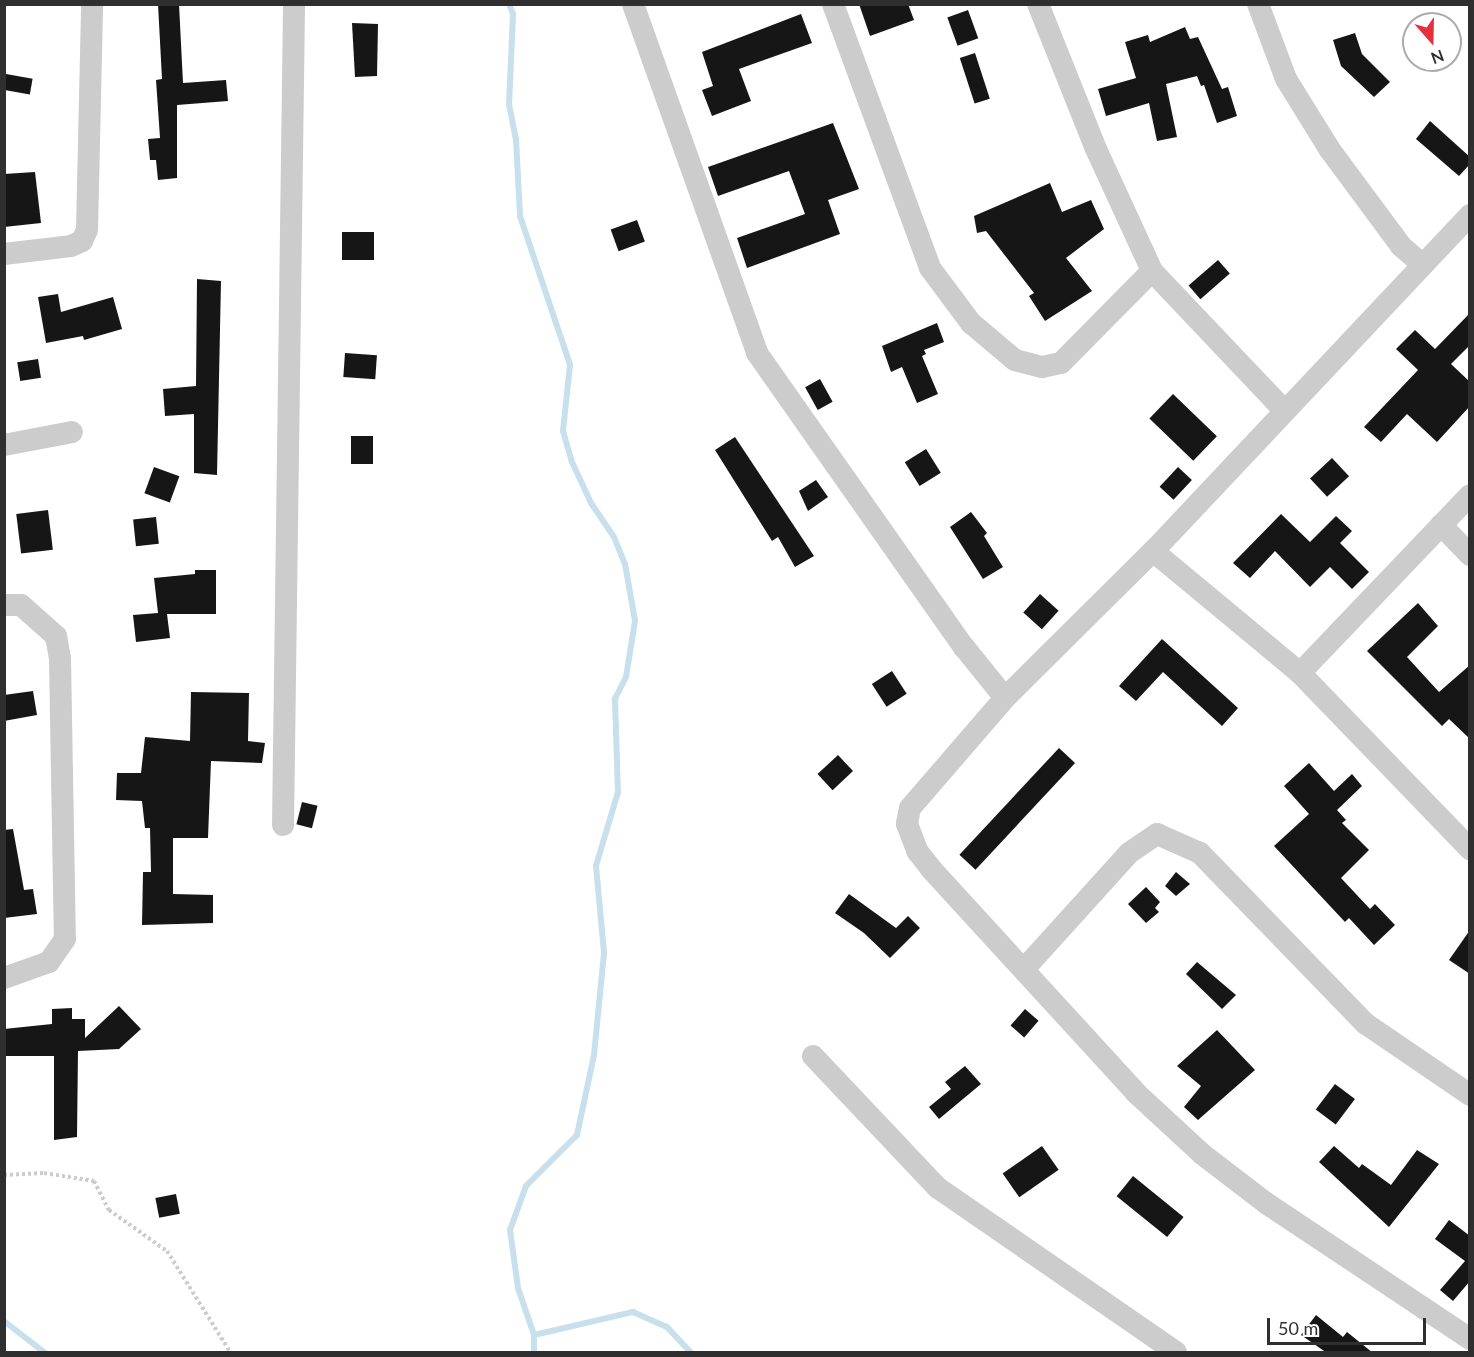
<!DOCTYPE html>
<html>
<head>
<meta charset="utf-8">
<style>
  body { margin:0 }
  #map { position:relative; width:1474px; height:1357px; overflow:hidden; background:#fff; font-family:Lato,sans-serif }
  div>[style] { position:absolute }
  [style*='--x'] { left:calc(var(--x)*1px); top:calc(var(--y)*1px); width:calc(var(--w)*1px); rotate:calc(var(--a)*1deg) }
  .stream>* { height:6px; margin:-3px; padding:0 3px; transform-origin:3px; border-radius:3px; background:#c8dfec }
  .building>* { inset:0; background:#161616; transform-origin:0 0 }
  .path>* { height:4px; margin-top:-2px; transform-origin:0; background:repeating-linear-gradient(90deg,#ccc 0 3px,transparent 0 6px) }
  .minor>* { height:22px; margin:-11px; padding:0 11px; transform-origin:11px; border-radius:11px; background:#ccc }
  span { translate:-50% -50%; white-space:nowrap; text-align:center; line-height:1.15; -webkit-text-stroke:6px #fff; paint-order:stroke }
  .frame { position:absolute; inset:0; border:6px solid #2f2f2f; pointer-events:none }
  .north { position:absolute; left:1402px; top:12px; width:60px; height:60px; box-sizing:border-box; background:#fff; border:2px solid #acacac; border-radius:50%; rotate:160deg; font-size:16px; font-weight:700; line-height:24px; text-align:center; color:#2f2f2f }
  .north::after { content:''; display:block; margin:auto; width:21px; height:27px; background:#e82f3e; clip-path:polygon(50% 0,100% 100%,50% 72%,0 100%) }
  .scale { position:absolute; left:1267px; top:1318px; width:159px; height:27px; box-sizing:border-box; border:3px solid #2f2f2f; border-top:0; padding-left:8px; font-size:18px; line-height:21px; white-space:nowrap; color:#2f2f2f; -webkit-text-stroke:4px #fff; paint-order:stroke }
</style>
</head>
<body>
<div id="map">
  <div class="stream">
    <i style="--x:509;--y:4;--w:11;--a:68"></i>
    <i style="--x:513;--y:14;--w:90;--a:92.5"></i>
    <i style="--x:509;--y:104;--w:36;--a:79"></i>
    <i style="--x:516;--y:139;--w:77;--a:87"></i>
    <i style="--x:520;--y:216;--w:157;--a:71.4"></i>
    <i style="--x:570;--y:365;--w:66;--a:96.1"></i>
    <i style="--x:563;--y:431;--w:32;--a:74"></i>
    <i style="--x:572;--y:462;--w:45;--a:65.1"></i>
    <i style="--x:591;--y:503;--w:41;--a:55.9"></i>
    <i style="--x:614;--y:537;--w:29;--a:68"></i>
    <i style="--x:625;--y:564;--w:58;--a:80"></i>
    <i style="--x:635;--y:621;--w:57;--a:99.1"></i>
    <i style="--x:626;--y:677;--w:25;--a:117"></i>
    <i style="--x:615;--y:699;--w:93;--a:88.2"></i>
    <i style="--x:618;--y:792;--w:77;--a:106.6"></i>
    <i style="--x:596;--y:866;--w:87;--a:84.7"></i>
    <i style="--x:604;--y:953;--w:102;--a:95.6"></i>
    <i style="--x:594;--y:1055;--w:82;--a:102"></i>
    <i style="--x:577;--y:1135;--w:72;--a:135"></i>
    <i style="--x:526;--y:1186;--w:47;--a:110"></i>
    <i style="--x:510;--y:1230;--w:59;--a:82.1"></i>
    <i style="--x:518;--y:1288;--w:50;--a:71.2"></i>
    <i style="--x:534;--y:1335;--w:17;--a:90"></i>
    <i style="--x:4;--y:1321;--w:51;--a:37.8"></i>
    <i style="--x:534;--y:1335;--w:102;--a:-13.1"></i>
    <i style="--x:633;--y:1312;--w:37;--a:24"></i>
    <i style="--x:667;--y:1327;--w:34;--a:47"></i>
  </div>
  <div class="building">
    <i style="clip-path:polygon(158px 4px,179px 4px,183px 83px,226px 80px,228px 101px,177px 105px,177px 178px,158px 180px,156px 160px,150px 160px,148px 139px,160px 138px,156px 80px,162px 79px)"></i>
    <i style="clip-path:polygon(859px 4px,908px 4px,914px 20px,870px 36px)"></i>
    <i style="left:968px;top:10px;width:30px;height:22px;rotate:70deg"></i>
    <i style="clip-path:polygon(801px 14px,812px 43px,739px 69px,751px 101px,712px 116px,702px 90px,713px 86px,702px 52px)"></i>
    <i style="clip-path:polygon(352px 23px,378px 24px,377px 76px,355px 77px)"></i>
    <i style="clip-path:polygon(1185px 27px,1190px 39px,1198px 37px,1222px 89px,1228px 87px,1237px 116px,1217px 123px,1204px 85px,1201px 86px,1197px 76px,1166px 84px,1177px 137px,1157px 141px,1149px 103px,1106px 116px,1098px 89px,1136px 78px,1125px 42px,1148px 35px,1150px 42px)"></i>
    <i style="clip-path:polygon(1355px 33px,1362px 54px,1390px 82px,1374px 97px,1341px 66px,1333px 40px)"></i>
    <i style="left:975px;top:53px;width:48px;height:16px;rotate:72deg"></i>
    <i style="left:6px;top:74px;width:27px;height:16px;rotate:10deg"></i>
    <i style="clip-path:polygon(1430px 121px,1470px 157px,1470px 164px,1459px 176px,1416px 139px)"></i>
    <i style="clip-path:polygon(833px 123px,859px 189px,828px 200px,840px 234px,747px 268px,737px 238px,805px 214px,789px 171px,718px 196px,708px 167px)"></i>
    <i style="clip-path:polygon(35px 172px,41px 223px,4px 227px,4px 174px)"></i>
    <i style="clip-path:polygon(1050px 183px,1062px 212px,1091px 200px,1104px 229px,1066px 258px,1092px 291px,1045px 321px,1029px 296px,1034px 293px,986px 231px,977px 233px,974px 216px)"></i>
    <i style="left:637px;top:220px;width:23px;height:28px;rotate:70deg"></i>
    <i style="left:342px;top:232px;width:32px;height:28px"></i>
    <i style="left:1218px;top:260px;width:18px;height:39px;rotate:49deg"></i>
    <i style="clip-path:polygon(197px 279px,221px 281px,217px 475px,194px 473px,194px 414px,165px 416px,163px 389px,196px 386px)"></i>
    <i style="clip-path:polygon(58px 294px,61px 312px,113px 297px,122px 329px,84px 340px,83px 336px,46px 343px,38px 297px)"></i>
    <i style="clip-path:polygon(1470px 313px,1470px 345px,1451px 364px,1470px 382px,1470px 406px,1437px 442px,1407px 414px,1381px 442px,1364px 427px,1418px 370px,1396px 349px,1415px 330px,1435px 349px)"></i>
    <i style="clip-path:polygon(937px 323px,944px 342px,924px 350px,926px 354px,922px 356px,938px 394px,917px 403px,902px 367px,891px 372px,882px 346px)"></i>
    <i style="left:345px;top:353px;width:32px;height:24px;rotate:4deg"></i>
    <i style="left:38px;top:359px;width:19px;height:21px;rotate:81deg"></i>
    <i style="left:820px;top:379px;width:26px;height:17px;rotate:61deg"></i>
    <i style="left:1173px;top:394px;width:61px;height:34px;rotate:44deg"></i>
    <i style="left:351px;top:436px;width:22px;height:28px"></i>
    <i style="clip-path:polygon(735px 437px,814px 556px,795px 567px,778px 537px,772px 541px,715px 450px)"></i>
    <i style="left:926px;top:449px;width:28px;height:25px;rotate:58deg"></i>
    <i style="left:1332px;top:458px;width:25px;height:30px;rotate:47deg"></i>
    <i style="left:154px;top:467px;width:27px;height:28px;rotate:20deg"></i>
    <i style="left:1178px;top:467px;width:19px;height:27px;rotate:43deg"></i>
    <i style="clip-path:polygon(816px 480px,828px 497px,808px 511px,799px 491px)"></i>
    <i style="left:48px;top:510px;width:40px;height:32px;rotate:83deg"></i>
    <i style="clip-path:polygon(971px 512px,987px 533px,984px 536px,1003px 567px,983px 579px,950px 527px)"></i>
    <i style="clip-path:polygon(1281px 514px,1310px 542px,1336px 516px,1352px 531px,1340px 543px,1369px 572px,1352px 589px,1330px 567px,1310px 587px,1275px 551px,1250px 578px,1233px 563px)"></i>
    <i style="left:156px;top:517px;width:27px;height:23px;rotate:84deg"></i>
    <i style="clip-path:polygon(195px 570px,216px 570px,216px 614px,167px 614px,170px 638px,136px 642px,133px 615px,158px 613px,154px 578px,195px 574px)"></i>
    <i style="left:1040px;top:594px;width:25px;height:25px;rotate:42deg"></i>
    <i style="clip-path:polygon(1418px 603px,1438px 626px,1407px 657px,1439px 692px,1470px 665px,1470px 739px,1449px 719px,1442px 726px,1367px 651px)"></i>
    <i style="clip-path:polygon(1162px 639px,1238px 708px,1222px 726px,1163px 672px,1136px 701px,1119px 686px)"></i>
    <i style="left:892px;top:671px;width:27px;height:24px;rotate:57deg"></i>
    <i style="clip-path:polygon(33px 691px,37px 715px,4px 721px,4px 695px)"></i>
    <i style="clip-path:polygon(191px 692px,249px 693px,248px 741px,265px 743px,262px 763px,211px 761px,208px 838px,173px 838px,173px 894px,213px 895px,213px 923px,142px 925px,143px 872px,151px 872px,150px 828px,145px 828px,142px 801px,116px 800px,117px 773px,141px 773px,145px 737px,190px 741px)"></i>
    <i style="left:1059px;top:748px;width:22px;height:146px;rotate:43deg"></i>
    <i style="left:838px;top:755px;width:22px;height:28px;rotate:47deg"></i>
    <i style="clip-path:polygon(1309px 763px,1334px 791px,1352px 774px,1362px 786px,1337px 810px,1346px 820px,1342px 823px,1369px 850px,1341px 878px,1370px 909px,1375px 904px,1395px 925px,1374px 945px,1349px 918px,1345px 922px,1274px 846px,1309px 814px,1284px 786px)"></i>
    <i style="left:302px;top:802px;width:16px;height:23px;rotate:14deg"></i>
    <i style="clip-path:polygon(13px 829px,24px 890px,33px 889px,37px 914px,4px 918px,4px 830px)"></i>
    <i style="clip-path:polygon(1176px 872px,1190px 884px,1176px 896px,1165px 886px)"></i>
    <i style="clip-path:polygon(1146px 887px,1160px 902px,1155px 908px,1159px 912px,1146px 923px,1128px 904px)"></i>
    <i style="clip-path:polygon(849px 894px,896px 928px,908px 916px,920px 928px,890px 958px,864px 933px,835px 913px)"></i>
    <i style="clip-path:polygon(1470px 930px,1470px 974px,1449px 960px)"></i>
    <i style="clip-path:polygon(1197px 962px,1236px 995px,1222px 1009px,1186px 974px)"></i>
    <i style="clip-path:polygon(119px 1006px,141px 1029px,119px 1049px,78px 1051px,77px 1137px,54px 1140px,54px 1056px,4px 1056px,4px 1029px,52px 1024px,52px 1009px,72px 1008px,72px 1019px,85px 1019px,85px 1038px)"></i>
    <i style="left:1025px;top:1009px;width:18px;height:22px;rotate:41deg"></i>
    <i style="clip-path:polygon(1217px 1030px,1255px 1070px,1198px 1120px,1184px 1107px,1201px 1086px,1177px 1066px)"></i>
    <i style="clip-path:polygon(965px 1066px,981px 1084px,939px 1119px,929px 1107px,951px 1089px,945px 1082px)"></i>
    <i style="left:1335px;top:1084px;width:25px;height:32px;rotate:37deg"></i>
    <i style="left:1042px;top:1146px;width:29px;height:48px;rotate:55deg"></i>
    <i style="clip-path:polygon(1334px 1146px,1359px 1168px,1362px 1164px,1391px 1185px,1417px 1150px,1439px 1164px,1389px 1227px,1319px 1162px)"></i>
    <i style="left:1133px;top:1176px;width:65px;height:26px;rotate:39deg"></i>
    <i style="left:176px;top:1194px;width:20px;height:21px;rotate:79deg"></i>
    <i style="clip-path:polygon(1449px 1220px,1470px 1236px,1470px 1281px,1453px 1301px,1440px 1290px,1465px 1261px,1435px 1239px)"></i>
    <i style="clip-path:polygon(1316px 1315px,1343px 1337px,1347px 1332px,1373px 1353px,1327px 1353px,1301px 1335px)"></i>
  </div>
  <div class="path">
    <i style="--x:4;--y:1175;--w:40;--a:-2.9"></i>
    <i style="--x:44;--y:1173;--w:51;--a:9.1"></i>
    <i style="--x:94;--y:1181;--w:33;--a:63"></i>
    <i style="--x:109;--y:1210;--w:71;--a:35.3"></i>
    <i style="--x:167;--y:1251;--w:119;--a:58"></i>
  </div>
  <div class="minor">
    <i style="--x:633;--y:4;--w:370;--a:70.4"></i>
    <i style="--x:757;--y:353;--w:360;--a:54.9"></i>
    <i style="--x:964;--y:647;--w:65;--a:51.2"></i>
    <i style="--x:833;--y:4;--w:281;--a:69.8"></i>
    <i style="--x:930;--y:268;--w:69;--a:53.3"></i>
    <i style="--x:971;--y:323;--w:57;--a:40.1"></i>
    <i style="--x:1015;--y:360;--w:28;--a:15"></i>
    <i style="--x:1042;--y:367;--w:19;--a:-12"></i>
    <i style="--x:1061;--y:363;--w:129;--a:-45.3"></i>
    <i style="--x:1038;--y:4;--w:156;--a:68.2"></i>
    <i style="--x:1096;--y:149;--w:134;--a:65.3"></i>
    <i style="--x:1152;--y:271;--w:192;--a:46.5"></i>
    <i style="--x:1258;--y:4;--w:80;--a:69.5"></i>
    <i style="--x:1286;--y:79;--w:84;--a:58.2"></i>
    <i style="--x:1330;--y:150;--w:119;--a:53.5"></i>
    <i style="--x:1401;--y:246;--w:28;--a:41"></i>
    <i style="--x:1470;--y:215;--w:462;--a:133.3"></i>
    <i style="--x:1153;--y:551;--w:209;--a:135.2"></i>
    <i style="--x:1005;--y:698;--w:145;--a:130.8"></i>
    <i style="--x:910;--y:808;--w:16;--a:101"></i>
    <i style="--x:907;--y:824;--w:30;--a:69"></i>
    <i style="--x:918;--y:852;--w:23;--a:52"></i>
    <i style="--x:932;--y:870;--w:302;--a:47.5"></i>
    <i style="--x:1136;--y:1093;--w:90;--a:42.7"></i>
    <i style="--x:1202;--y:1154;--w:81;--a:37.4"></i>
    <i style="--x:1266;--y:1203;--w:245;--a:33.7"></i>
    <i style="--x:4;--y:254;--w:67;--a:-6.8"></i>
    <i style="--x:71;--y:246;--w:12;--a:-24"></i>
    <i style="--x:82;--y:241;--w:12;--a:-66"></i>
    <i style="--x:87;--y:230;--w:226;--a:-88.7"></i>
    <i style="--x:4;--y:445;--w:69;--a:-10.8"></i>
    <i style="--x:1441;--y:525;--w:42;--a:46"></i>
    <i style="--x:1153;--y:551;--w:191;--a:39.7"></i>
    <i style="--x:1300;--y:673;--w:246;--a:-46.3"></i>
    <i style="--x:4;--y:605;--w:17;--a:0"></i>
    <i style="--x:21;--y:605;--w:47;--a:41.5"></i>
    <i style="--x:56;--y:636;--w:23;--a:80"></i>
    <i style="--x:60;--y:659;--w:280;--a:89"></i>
    <i style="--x:65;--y:939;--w:28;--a:125"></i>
    <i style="--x:49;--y:962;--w:48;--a:160.4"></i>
    <i style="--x:1300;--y:673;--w:245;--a:46"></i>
    <i style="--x:283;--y:825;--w:821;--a:-89.23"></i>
    <i style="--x:1024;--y:969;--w:156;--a:-47.8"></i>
    <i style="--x:1129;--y:853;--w:34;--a:-34"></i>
    <i style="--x:1157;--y:834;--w:47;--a:23.8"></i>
    <i style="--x:1200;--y:853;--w:238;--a:45.9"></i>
    <i style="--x:1366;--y:1024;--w:126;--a:34.3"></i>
    <i style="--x:813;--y:1056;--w:182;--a:46.6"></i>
    <i style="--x:938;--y:1188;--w:289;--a:34.6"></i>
  </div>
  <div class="frame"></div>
  <div class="north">N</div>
  <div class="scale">50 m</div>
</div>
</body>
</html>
